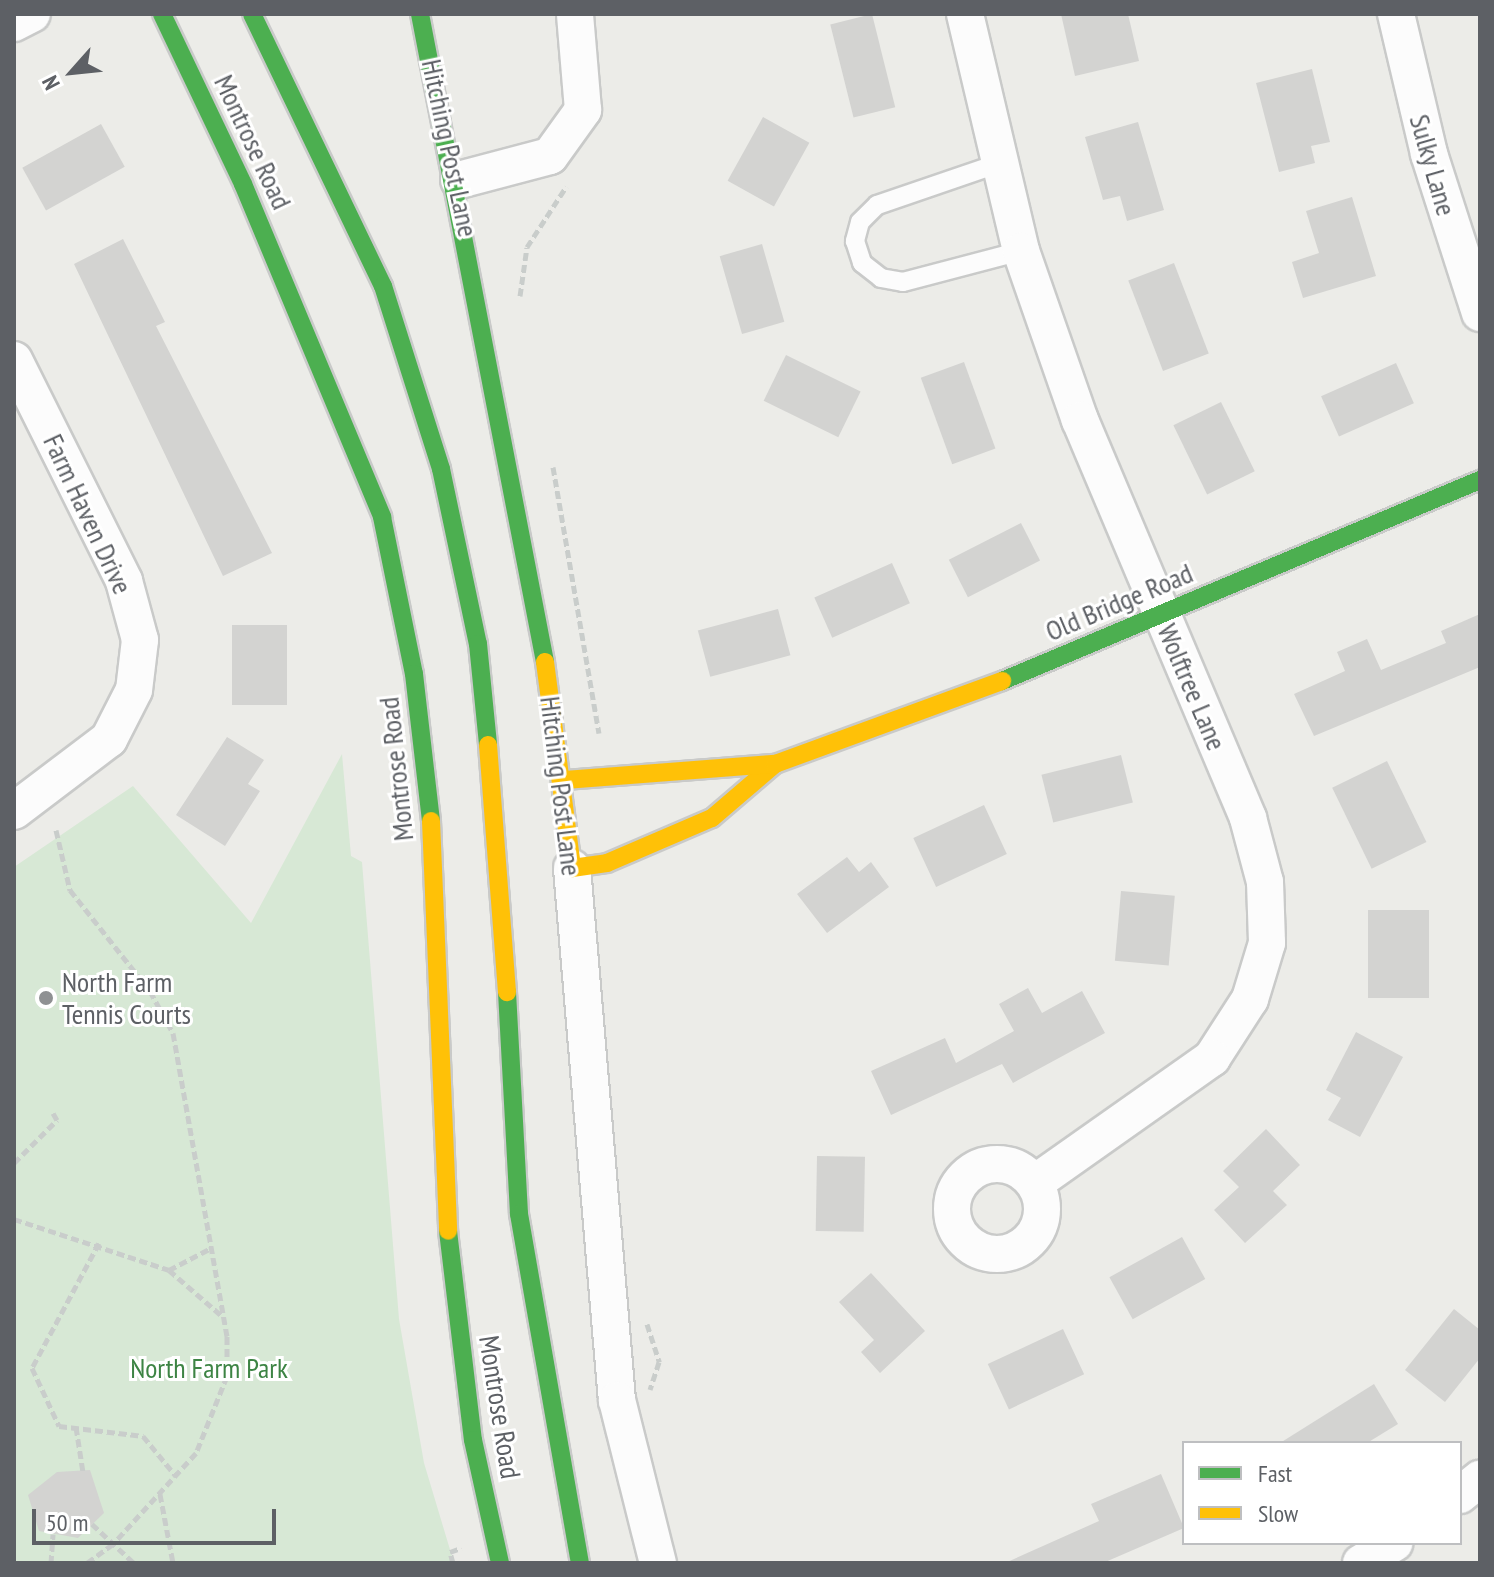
<!DOCTYPE html>
<html>
<head>
<meta charset="utf-8">
<style>
  body { margin:0 }
  #map { position:relative; width:1494px; height:1577px; overflow:hidden; background:#ecece8; font-family:"PT Sans Narrow",sans-serif }
  div>[style] { position:absolute }
  [style*='--x'] { left:calc(var(--x)*1px); top:calc(var(--y)*1px); width:calc(var(--w)*1px); rotate:calc(var(--a)*1deg) }
  .green>* { inset:0; background:#d7e8d5 }
  .building>* { inset:0; background:#d3d3d1; transform-origin:0 0 }
  .path>* { height:5px; margin-top:-2.5px; transform-origin:0; background:repeating-linear-gradient(90deg,#c9cdcb 0 8px,transparent 0 12px) }
  .roads { filter:drop-shadow(2px 0 #c9cac9) drop-shadow(-2px 0 #c9cac9) drop-shadow(0 2px #c9cac9) drop-shadow(0 -2px #c9cac9) }
  .lane>* { height:18px; margin:-9px; padding:0 9px; transform-origin:9px; border-radius:9px; background:#fcfcfc }
  .street>* { height:36px; margin:-18px; padding:0 18px; transform-origin:18px; border-radius:18px; background:#fcfcfc }
  .street>.ring { margin:-18px; padding:0; box-sizing:content-box; background:none; border:36px solid #fcfcfc; border-radius:50% }
  .fast>* { height:18px; margin:-9px; padding:0 9px; transform-origin:9px; border-radius:9px; background:#4caf50 }
  .slow>* { height:18px; margin:-9px; padding:0 9px; transform-origin:9px; border-radius:9px; background:#ffc107 }
  .dots>* { width:22px; height:22px; translate:-50% -50%; box-sizing:border-box; border:4px solid #fff; border-radius:50% }
  span { translate:-50% -50%; white-space:nowrap; text-align:center; line-height:1.15; -webkit-text-stroke:6px #fff; paint-order:stroke }
  .street-label { font-size:28px; color:#5d6065 }
  .poi-label { font-size:28px; color:#5d6065 }
  .left { translate:0 -50%; text-align:left }
  .park-label { font-size:28px; color:#3d8444 }
  .frame { position:absolute; inset:0; border:16px solid #5d6065; pointer-events:none }
  .legend { position:absolute; left:1182px; top:1441px; width:280px; height:104px; box-sizing:border-box; background:#fff; border:2px solid #bebfc1; margin:0; padding:10px 14px; list-style:none; font-size:24px; color:#5d6065 }
  .legend li { display:flex; align-items:center; gap:16px; height:40px }
  .legend b { width:40px; border:2px solid #bebfc1 }
  .north { position:absolute; left:32px; top:32px; width:80px; height:80px; -webkit-text-stroke:6px #fff; paint-order:stroke; rotate:243deg; font-size:22px; font-weight:700; line-height:32px; text-align:center; color:#5d6065 }
  .north::after { content:''; display:block; margin:auto; width:28px; height:36px; background:#5d6065; clip-path:polygon(50% 0,100% 100%,50% 72%,0 100%) }
  .scale { position:absolute; left:32px; top:1509px; width:244px; height:36px; box-sizing:border-box; border:4px solid #5d6065; border-top:0; padding-left:10px; font-size:24px; line-height:28px; white-space:nowrap; color:#5d6065; -webkit-text-stroke:6px #fff; paint-order:stroke }
</style>
</head>
<body>
<div id="map">
  <div class="green">
    <i style="clip-path:polygon(342px 754px,351px 856px,362px 862px,399px 1319px,424px 1463px,454px 1563px,14px 1563px,14px 867px,133px 786px,251px 923px)"></i>
  </div>
  <div class="building">
    <i style="left:872px;top:14px;width:96px;height:43px;rotate:76deg"></i>
    <i style="clip-path:polygon(1061px 14px,1128px 14px,1139px 61px,1075px 76px)"></i>
    <i style="clip-path:polygon(1312px 69px,1330px 142px,1311px 146px,1315px 163px,1279px 172px,1256px 83px)"></i>
    <i style="left:763px;top:117px;width:53px;height:73px;rotate:29deg"></i>
    <i style="clip-path:polygon(1138px 122px,1164px 210px,1127px 221px,1120px 196px,1103px 200px,1085px 137px)"></i>
    <i style="left:101px;top:124px;width:49px;height:90px;rotate:61deg"></i>
    <i style="clip-path:polygon(1352px 197px,1376px 276px,1303px 298px,1292px 262px,1319px 253px,1306px 211px)"></i>
    <i style="clip-path:polygon(123px 239px,165px 322px,156px 326px,272px 553px,223px 576px,74px 264px)"></i>
    <i style="left:762px;top:244px;width:81px;height:44px;rotate:74deg"></i>
    <i style="left:1174px;top:263px;width:97px;height:49px;rotate:69deg"></i>
    <i style="left:786px;top:355px;width:83px;height:51px;rotate:26deg"></i>
    <i style="left:964px;top:362px;width:92px;height:46px;rotate:70deg"></i>
    <i style="left:1396px;top:363px;width:44px;height:82px;rotate:66deg"></i>
    <i style="left:1221px;top:402px;width:77px;height:53px;rotate:64deg"></i>
    <i style="left:1021px;top:523px;width:42px;height:81px;rotate:63deg"></i>
    <i style="left:892px;top:563px;width:44px;height:85px;rotate:66deg"></i>
    <i style="left:778px;top:609px;width:48px;height:83px;rotate:75deg"></i>
    <i style="clip-path:polygon(1480px 614px,1480px 667px,1314px 736px,1294px 694px,1345px 671px,1337px 652px,1367px 639px,1381px 670px,1446px 643px,1441px 631px)"></i>
    <i style="left:232px;top:625px;width:55px;height:80px"></i>
    <i style="clip-path:polygon(227px 737px,264px 760px,248px 784px,260px 791px,225px 846px,176px 815px)"></i>
    <i style="left:1121px;top:755px;width:49px;height:82px;rotate:76deg"></i>
    <i style="left:1387px;top:761px;width:90px;height:61px;rotate:64deg"></i>
    <i style="left:984px;top:805px;width:54px;height:78px;rotate:65deg"></i>
    <i style="clip-path:polygon(847px 857px,859px 872px,871px 862px,889px 887px,827px 933px,797px 894px)"></i>
    <i style="left:1121px;top:891px;width:54px;height:70px;rotate:5deg"></i>
    <i style="left:1368px;top:910px;width:61px;height:88px"></i>
    <i style="clip-path:polygon(1028px 988px,1042px 1013px,1082px 991px,1105px 1033px,1013px 1083px,1002px 1064px,891px 1115px,871px 1071px,945px 1038px,956px 1063px,1014px 1031px,999px 1004px)"></i>
    <i style="clip-path:polygon(1356px 1032px,1403px 1057px,1360px 1137px,1328px 1120px,1341px 1098px,1326px 1090px)"></i>
    <i style="clip-path:polygon(1266px 1129px,1300px 1165px,1273px 1191px,1287px 1205px,1245px 1243px,1214px 1210px,1239px 1187px,1223px 1171px)"></i>
    <i style="left:817px;top:1156px;width:48px;height:75px;rotate:1deg"></i>
    <i style="left:1182px;top:1237px;width:48px;height:83px;rotate:61deg"></i>
    <i style="clip-path:polygon(871px 1273px,925px 1331px,880px 1373px,861px 1352px,874px 1340px,839px 1302px)"></i>
    <i style="clip-path:polygon(1454px 1309px,1480px 1330px,1480px 1358px,1445px 1402px,1405px 1370px)"></i>
    <i style="left:1063px;top:1329px;width:50px;height:83px;rotate:65deg"></i>
    <i style="clip-path:polygon(1374px 1384px,1398px 1424px,1367px 1443px,1280px 1443px)"></i>
    <i style="clip-path:polygon(90px 1470px,104px 1513px,78px 1538px,39px 1531px,28px 1495px,57px 1472px)"></i>
    <i style="clip-path:polygon(1161px 1474px,1184px 1528px,1103px 1563px,1005px 1563px,1099px 1521px,1091px 1504px)"></i>
  </div>
  <div class="path">
    <i style="--x:520;--y:296;--w:49;--a:-81.9"></i>
    <i style="--x:527;--y:247;--w:72;--a:-57"></i>
    <i style="--x:553;--y:467;--w:270;--a:80.2"></i>
    <i style="--x:56;--y:830;--w:62;--a:76.9"></i>
    <i style="--x:70;--y:890;--w:129;--a:51.6"></i>
    <i style="--x:150;--y:991;--w:48;--a:61.3"></i>
    <i style="--x:173;--y:1033;--w:308;--a:79.9"></i>
    <i style="--x:227;--y:1336;--w:40;--a:90"></i>
    <i style="--x:227;--y:1376;--w:83;--a:111.9"></i>
    <i style="--x:196;--y:1453;--w:123;--a:132.4"></i>
    <i style="--x:113;--y:1544;--w:32;--a:144"></i>
    <i style="--x:14;--y:1163;--w:61;--a:-45"></i>
    <i style="--x:57;--y:1120;--w:8;--a:-120"></i>
    <i style="--x:14;--y:1219;--w:163;--a:18.2"></i>
    <i style="--x:169;--y:1270;--w:47;--a:-27.6"></i>
    <i style="--x:99;--y:1243;--w:142;--a:118.2"></i>
    <i style="--x:32;--y:1368;--w:64;--a:65"></i>
    <i style="--x:59;--y:1426;--w:85;--a:6.8"></i>
    <i style="--x:143;--y:1436;--w:52;--a:50.5"></i>
    <i style="--x:169;--y:1270;--w:70;--a:41"></i>
    <i style="--x:647;--y:1324;--w:40;--a:72"></i>
    <i style="--x:659;--y:1362;--w:29;--a:108"></i>
    <i style="--x:76;--y:1427;--w:46;--a:81.2"></i>
    <i style="--x:160;--y:1494;--w:70;--a:79.3"></i>
    <i style="--x:92;--y:1524;--w:57;--a:42.9"></i>
    <i style="--x:51;--y:1563;--w:29;--a:-86"></i>
    <i style="--x:453;--y:1563;--w:11;--a:-105"></i>
    <i style="--x:450;--y:1552;--w:12;--a:-20"></i>
  </div>
  <div class="roads">
    <div class="lane">
      <i style="--x:997;--y:164;--w:127;--a:161.1"></i>
      <i style="--x:877;--y:205;--w:24;--a:135"></i>
      <i style="--x:860;--y:222;--w:20;--a:105"></i>
      <i style="--x:855;--y:241;--w:23;--a:72"></i>
      <i style="--x:862;--y:263;--w:24;--a:38"></i>
      <i style="--x:881;--y:278;--w:22;--a:10"></i>
      <i style="--x:903;--y:282;--w:122;--a:-14.7"></i>
    </div>
    <div class="street">
      <i style="--x:965;--y:14;--w:244;--a:76.7"></i>
      <i style="--x:1021;--y:251;--w:179;--a:70.8"></i>
      <i style="--x:1080;--y:420;--w:432;--a:67.1"></i>
      <i style="--x:1248;--y:818;--w:66;--a:75.1"></i>
      <i style="--x:1265;--y:882;--w:61;--a:88.1"></i>
      <i style="--x:1267;--y:943;--w:59;--a:106.9"></i>
      <i style="--x:1250;--y:999;--w:70;--a:122.8"></i>
      <i style="--x:1212;--y:1058;--w:217;--a:144.8"></i>
      <i style="--x:1396;--y:14;--w:144;--a:76.7"></i>
      <i style="--x:1429;--y:154;--w:167;--a:72.2"></i>
      <i style="--x:14;--y:23;--w:20;--a:-27"></i>
      <i style="--x:459;--y:180;--w:94;--a:-14.8"></i>
      <i style="--x:550;--y:156;--w:57;--a:-54.3"></i>
      <i style="--x:583;--y:110;--w:96;--a:-94.8"></i>
      <i style="--x:14;--y:360;--w:247;--a:63.5"></i>
      <i style="--x:124;--y:581;--w:61;--a:74.8"></i>
      <i style="--x:140;--y:640;--w:50;--a:96.8"></i>
      <i style="--x:134;--y:690;--w:55;--a:117"></i>
      <i style="--x:109;--y:739;--w:119;--a:142.8"></i>
      <i style="--x:572;--y:868;--w:534;--a:85.17"></i>
      <i style="--x:617;--y:1400;--w:168;--a:75.9"></i>
      <i class="ring" style="left:952px;top:1164px;width:54px;height:54px"></i>
      <i style="--x:1460;--y:1495;--w:26;--a:-39"></i>
      <i style="--x:1361;--y:1563;--w:39;--a:-31"></i>
    </div>
    <div class="fast">
      <i style="--x:162;--y:14;--w:188;--a:64.5"></i>
      <i style="--x:243;--y:184;--w:361;--a:67.3"></i>
      <i style="--x:382;--y:517;--w:160;--a:78.5"></i>
      <i style="--x:414;--y:674;--w:148;--a:83.4"></i>
      <i style="--x:252;--y:14;--w:302;--a:64.3"></i>
      <i style="--x:383;--y:286;--w:192;--a:72.4"></i>
      <i style="--x:441;--y:469;--w:179;--a:78.1"></i>
      <i style="--x:478;--y:644;--w:101;--a:84.3"></i>
      <i style="--x:420;--y:14;--w:660;--a:79.08"></i>
      <i style="--x:1002;--y:681;--w:519;--a:-22.81"></i>
      <i style="--x:507;--y:992;--w:222;--a:86.9"></i>
      <i style="--x:519;--y:1214;--w:354;--a:80.1"></i>
      <i style="--x:448;--y:1231;--w:210;--a:83.2"></i>
      <i style="--x:473;--y:1440;--w:126;--a:77.6"></i>
    </div>
    <div class="slow">
      <i style="--x:545;--y:662;--w:208;--a:82.5"></i>
      <i style="--x:572;--y:868;--w:35;--a:-8"></i>
      <i style="--x:607;--y:863;--w:114;--a:-23.2"></i>
      <i style="--x:712;--y:818;--w:83;--a:-40.6"></i>
      <i style="--x:488;--y:745;--w:248;--a:85.6"></i>
      <i style="--x:565;--y:780;--w:211;--a:-4.4"></i>
      <i style="--x:775;--y:764;--w:242;--a:-20.1"></i>
      <i style="--x:431;--y:821;--w:410;--a:87.6"></i>
    </div>
  </div>
  <div class="dots">
    <i style="left:46px;top:998px;background:#8f9193"></i>
  </div>
  <div class="street-label">
    <span style="left:253px;top:142px;rotate:65deg">Montrose Road</span>
    <span style="left:450px;top:148px;rotate:78deg">Hitching Post Lane</span>
    <span style="left:1433px;top:165px;rotate:74deg">Sulky Lane</span>
    <span style="left:88px;top:514px;rotate:65deg">Farm Haven Drive</span>
    <span style="left:1119px;top:602px;rotate:-23deg">Old Bridge Road</span>
    <span style="left:1192px;top:687px;rotate:67deg">Wolftree Lane</span>
    <span style="left:396px;top:769px;rotate:-96deg">Montrose Road</span>
    <span style="left:561px;top:786px;rotate:83deg">Hitching Post Lane</span>
    <span style="left:500px;top:1407px;rotate:81deg">Montrose Road</span>
  </div>
  <div class="poi-label">
    <span class="left" style="left:62px;top:998px">North Farm<br>Tennis Courts</span>
  </div>
  <div class="park-label">
    <span style="left:209px;top:1368px">North Farm Park</span>
  </div>
  <div class="frame"></div>
  <ul class="legend">
  <li><b style="height:10px;background:#4caf50"></b>Fast</li>
  <li><b style="height:10px;background:#ffc107"></b>Slow</li>
  </ul>
  <div class="north">N</div>
  <div class="scale">50 m</div>
</div>
</body>
</html>
